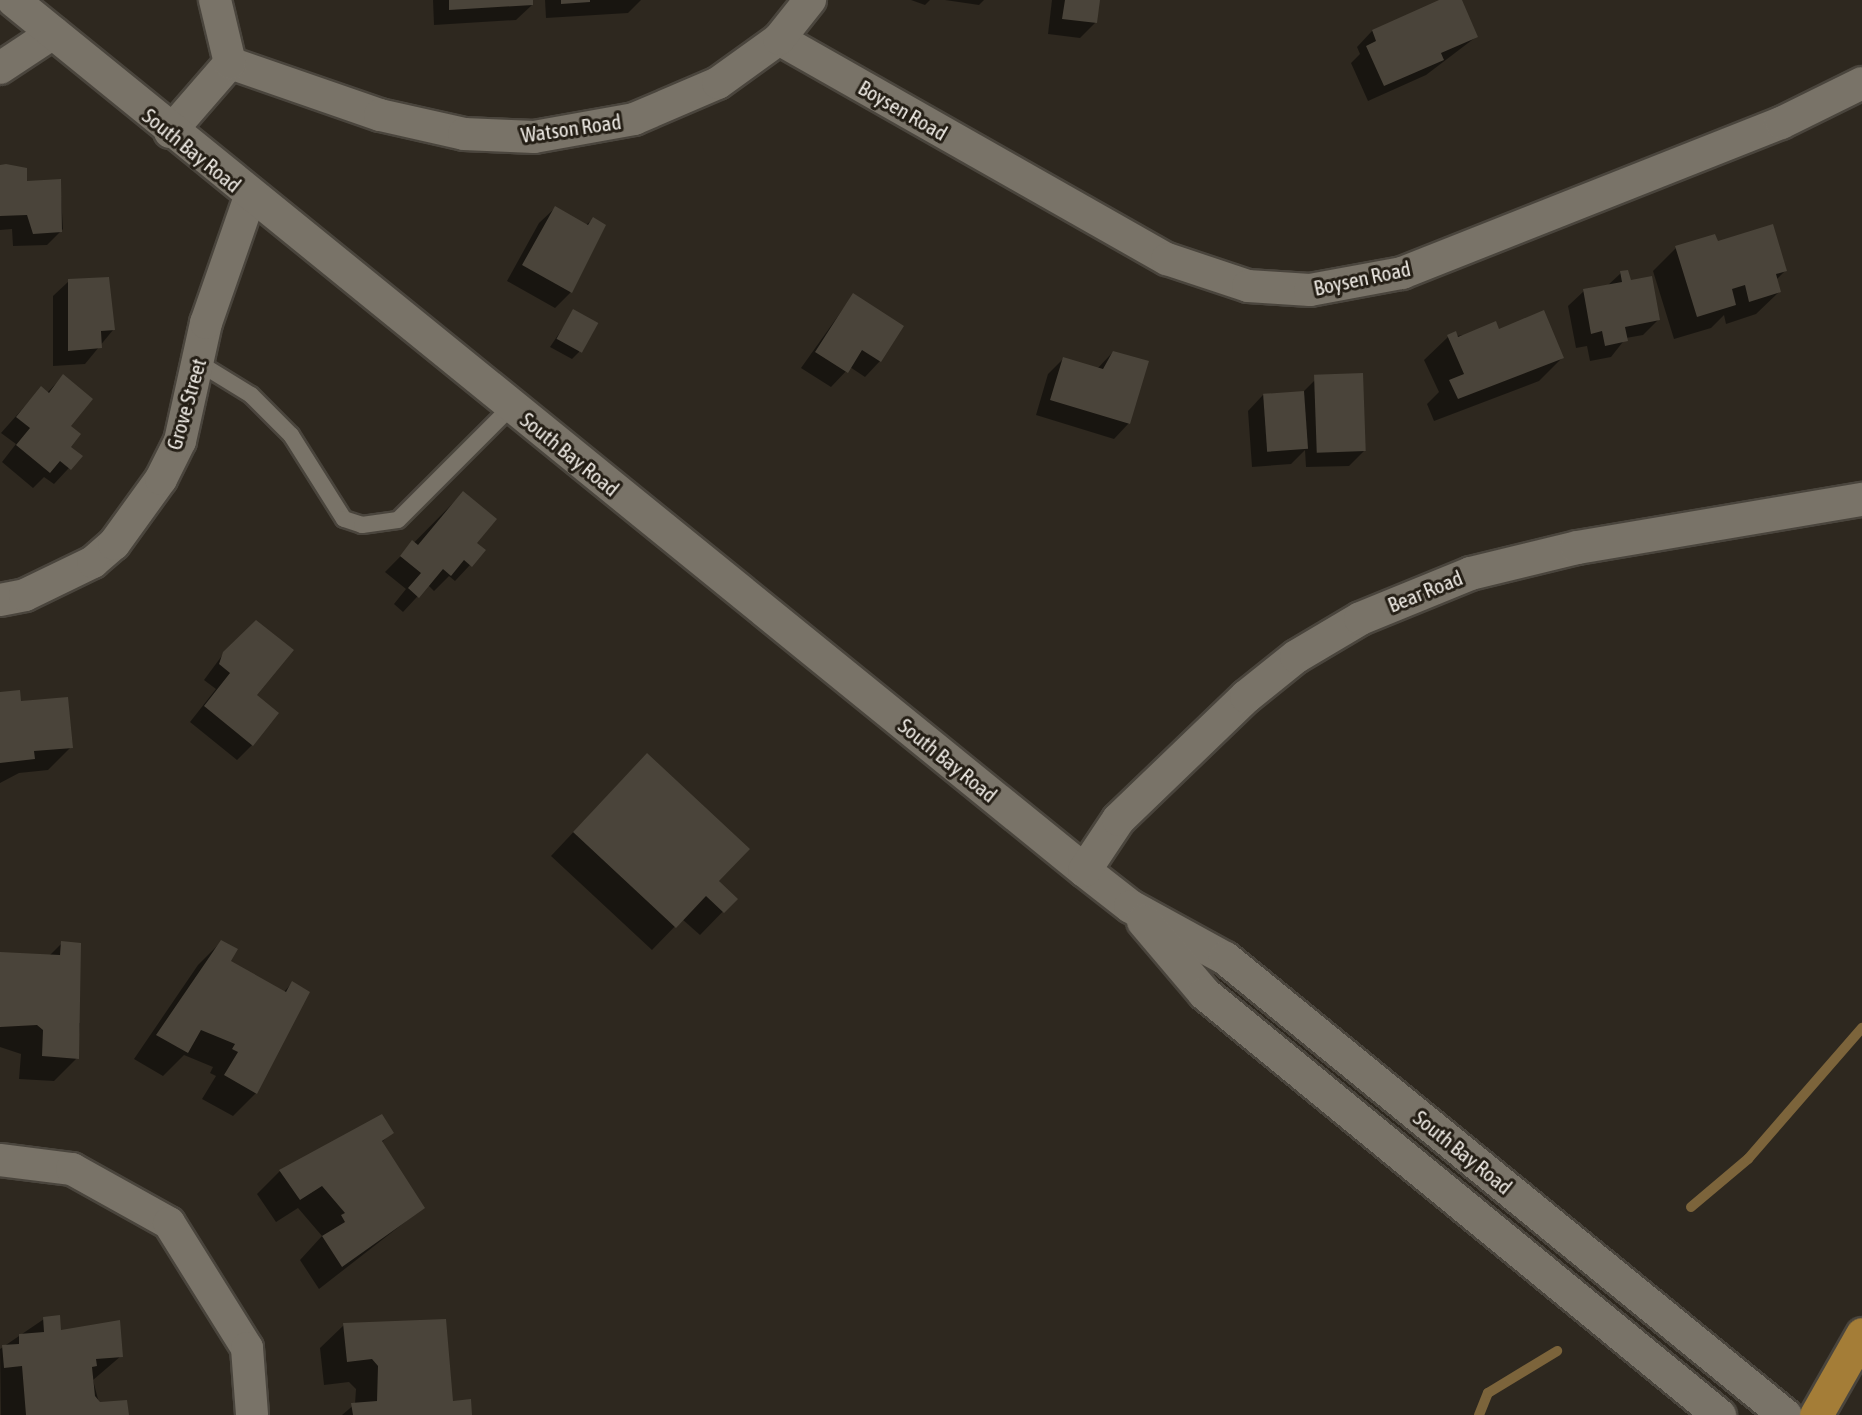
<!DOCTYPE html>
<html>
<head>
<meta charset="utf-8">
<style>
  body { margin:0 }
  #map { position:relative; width:1862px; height:1415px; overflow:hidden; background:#2e281f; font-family:"Asap Condensed",sans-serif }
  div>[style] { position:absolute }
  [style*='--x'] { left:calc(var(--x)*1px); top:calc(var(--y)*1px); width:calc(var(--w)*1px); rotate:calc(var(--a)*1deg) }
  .shadow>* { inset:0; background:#0007 }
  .stream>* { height:10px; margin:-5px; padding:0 5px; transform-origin:5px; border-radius:5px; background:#7c643b }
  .building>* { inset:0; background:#4a443a; transform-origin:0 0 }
  .roads { filter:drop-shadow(2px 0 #4a453d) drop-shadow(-2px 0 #4a453d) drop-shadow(0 2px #4a453d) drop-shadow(0 -2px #4a453d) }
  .service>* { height:16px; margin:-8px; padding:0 8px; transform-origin:8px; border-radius:8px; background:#797368 }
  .minor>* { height:32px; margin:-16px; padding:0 16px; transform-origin:16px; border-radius:16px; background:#797368 }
  .tertiary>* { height:33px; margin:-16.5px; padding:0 16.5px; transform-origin:16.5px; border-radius:16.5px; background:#797368 }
  .motorway>* { height:33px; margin:-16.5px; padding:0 16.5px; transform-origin:16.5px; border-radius:16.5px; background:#a47d37 }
  span { translate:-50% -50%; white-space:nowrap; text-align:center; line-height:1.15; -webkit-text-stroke:6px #241e15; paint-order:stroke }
  .street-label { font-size:21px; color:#eeeae4 }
</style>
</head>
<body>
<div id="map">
  <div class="shadow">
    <i style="clip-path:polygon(433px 0,531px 0,532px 5px,516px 20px,434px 25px)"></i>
    <i style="clip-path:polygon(545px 0,641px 0,628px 13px,546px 18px)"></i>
    <i style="clip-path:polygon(911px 0,930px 0,925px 5px)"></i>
    <i style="clip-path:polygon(945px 0,984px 0,979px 5px)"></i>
    <i style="clip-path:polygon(1052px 0,1099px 0,1095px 23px,1080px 38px,1048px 34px)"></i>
    <i style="clip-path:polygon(1443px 0,1460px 0,1476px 37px,1426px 75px,1368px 101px,1351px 63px,1360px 54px,1357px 47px,1372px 31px)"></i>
    <i style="clip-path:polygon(0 167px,26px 182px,60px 180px,63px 229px,47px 245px,13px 246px,12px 229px,0 230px)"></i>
    <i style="clip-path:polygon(555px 208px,586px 225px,593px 219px,604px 225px,570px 293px,555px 308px,507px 281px,539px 223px)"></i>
    <i style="clip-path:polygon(1717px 243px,1786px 270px,1776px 280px,1780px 291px,1756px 314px,1726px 324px,1724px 315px,1711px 328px,1674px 339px,1653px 271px,1676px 248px)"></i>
    <i style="clip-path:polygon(1621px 273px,1659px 319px,1643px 335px,1626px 338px,1611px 357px,1590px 361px,1587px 346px,1576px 348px,1568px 306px,1584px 291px,1607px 286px)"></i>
    <i style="clip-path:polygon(69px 281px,113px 330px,85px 364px,53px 366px,53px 296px)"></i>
    <i style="clip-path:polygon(853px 295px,880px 361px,865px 377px,850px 367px,831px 387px,801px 368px)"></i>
    <i style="clip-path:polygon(574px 311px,579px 352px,572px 359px,550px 347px)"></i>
    <i style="clip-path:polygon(1498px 331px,1562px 358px,1539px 381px,1434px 421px,1427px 404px,1439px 392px,1424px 360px,1448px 337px)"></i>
    <i style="clip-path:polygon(1113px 352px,1129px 423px,1114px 439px,1036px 415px,1048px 374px,1063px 359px,1097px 369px)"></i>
    <i style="clip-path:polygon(63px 376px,69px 447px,80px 456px,54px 484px,44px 477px,33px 488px,2px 462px,16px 444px,1px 433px,41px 388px,47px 393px)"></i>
    <i style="clip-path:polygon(1315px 380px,1365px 450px,1349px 466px,1306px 467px,1305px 450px,1291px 464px,1252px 467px,1248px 411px,1263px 395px,1302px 393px)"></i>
    <i style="clip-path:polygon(463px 493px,475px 543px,484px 550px,455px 581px,449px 576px,434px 591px,428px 585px,403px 612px,394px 604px,406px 589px,385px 572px)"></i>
    <i style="clip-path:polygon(224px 653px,255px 695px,252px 745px,237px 760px,190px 722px,216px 689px,204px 680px)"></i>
    <i style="clip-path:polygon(0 693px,20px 703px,71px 747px,48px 770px,19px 773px,0 783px)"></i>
    <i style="clip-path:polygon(624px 778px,735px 899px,700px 935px,682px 919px,652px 950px,551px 856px)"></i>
    <i style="clip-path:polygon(221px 942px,228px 962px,283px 993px,292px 983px,256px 1093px,233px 1116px,202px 1099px,216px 1076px,210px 1073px,213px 1067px,184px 1055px,163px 1076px,134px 1059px,198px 965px)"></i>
    <i style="clip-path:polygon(62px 943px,75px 1023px,80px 1023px,77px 1058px,54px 1081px,19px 1079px,21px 1054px,0 1047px,0 953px,49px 956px)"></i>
    <i style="clip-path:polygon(392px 1132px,381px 1143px,423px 1208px,319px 1289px,300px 1260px,322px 1236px,298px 1208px,276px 1222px,257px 1194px,280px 1171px)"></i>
    <i style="clip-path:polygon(44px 1319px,60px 1332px,121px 1356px,93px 1380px,99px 1403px,127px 1415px,1px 1415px,0 1349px)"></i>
    <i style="clip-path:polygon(344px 1325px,452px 1402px,470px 1415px,342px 1415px,355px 1404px,356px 1389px,349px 1382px,324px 1385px,320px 1348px)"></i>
  </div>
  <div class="stream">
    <i style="--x:1691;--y:1207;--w:75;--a:-40.1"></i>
    <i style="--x:1748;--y:1159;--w:174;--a:-49"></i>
    <i style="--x:1479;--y:1415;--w:24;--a:-68"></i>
    <i style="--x:1488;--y:1393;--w:81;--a:-31.3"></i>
  </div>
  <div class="building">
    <i style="clip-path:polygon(449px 0,533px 0,533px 5px,449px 10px)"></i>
    <i style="clip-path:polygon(561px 0,590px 0,590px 2px,561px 4px)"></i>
    <i style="clip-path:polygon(1065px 0,1100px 0,1097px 23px,1062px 19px)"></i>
    <i style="clip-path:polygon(1439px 0,1462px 0,1478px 37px,1441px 53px,1444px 60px,1384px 86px,1366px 46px,1376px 41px,1372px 30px)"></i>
    <i style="clip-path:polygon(6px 164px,27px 168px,27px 181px,61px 179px,62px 232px,33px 234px,27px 215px,0 216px,0 165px)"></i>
    <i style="clip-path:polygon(555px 206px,588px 225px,593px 217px,606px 225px,572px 293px,522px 265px)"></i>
    <i style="clip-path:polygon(1773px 224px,1787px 271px,1776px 274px,1781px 292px,1749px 302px,1745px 285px,1732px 289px,1736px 305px,1697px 317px,1675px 246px,1715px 234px,1718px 241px)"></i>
    <i style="clip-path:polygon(1628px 270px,1631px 280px,1652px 276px,1660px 320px,1625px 327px,1628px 341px,1605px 346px,1602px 331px,1591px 334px,1583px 289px,1622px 282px,1620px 271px)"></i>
    <i style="clip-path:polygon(109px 277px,115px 330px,101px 331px,102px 348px,68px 351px,68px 279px)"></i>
    <i style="clip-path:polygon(853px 293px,904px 326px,881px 362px,862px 350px,848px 373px,815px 352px)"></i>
    <i style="left:573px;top:309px;width:29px;height:34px;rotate:29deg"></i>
    <i style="clip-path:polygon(1544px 310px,1564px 358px,1458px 399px,1449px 380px,1464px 374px,1447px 335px,1456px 331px,1458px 337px,1496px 321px,1499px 329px)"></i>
    <i style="clip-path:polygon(1113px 351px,1149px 361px,1130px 424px,1050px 400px,1063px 357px,1103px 369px)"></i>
    <i style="left:1363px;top:373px;width:78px;height:49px;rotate:88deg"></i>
    <i style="clip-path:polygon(63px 374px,93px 399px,71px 426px,81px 434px,71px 447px,83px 456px,71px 470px,60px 461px,50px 473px,16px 445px,30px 428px,16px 417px,41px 386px,49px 393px)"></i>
    <i style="left:1304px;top:391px;width:58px;height:41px;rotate:86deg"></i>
    <i style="clip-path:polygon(463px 491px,497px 519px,477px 543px,486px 550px,472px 567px,464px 560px,451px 576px,443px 569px,419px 598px,408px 588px,421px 573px,400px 556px,412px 540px,418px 545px)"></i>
    <i style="clip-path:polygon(256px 620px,294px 650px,257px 695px,279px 713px,253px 746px,204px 706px,230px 673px,219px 664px,223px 652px)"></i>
    <i style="clip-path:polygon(20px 690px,21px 701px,68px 697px,73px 748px,34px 751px,35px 759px,0 763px,0 692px)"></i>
    <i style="clip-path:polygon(647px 753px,750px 849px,719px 881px,738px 899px,724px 913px,706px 896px,676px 928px,573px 832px)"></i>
    <i style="clip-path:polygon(221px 940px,238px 949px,231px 961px,286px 992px,292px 981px,310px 992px,257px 1094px,224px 1075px,238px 1052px,232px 1049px,235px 1044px,201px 1030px,188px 1053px,156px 1035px)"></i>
    <i style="clip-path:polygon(61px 941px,81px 943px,79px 1059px,42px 1056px,43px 1030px,37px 1025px,0 1027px,0 952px,60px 955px)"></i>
    <i style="clip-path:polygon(382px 1114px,394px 1133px,382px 1141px,425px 1208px,342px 1267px,322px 1236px,345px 1222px,341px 1215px,345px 1213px,322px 1186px,300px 1200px,279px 1170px)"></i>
    <i style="clip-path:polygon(60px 1315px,61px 1330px,120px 1320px,123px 1357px,96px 1359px,97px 1366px,92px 1367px,95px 1396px,100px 1402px,127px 1400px,129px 1415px,26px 1415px,22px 1366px,4px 1368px,2px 1345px,19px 1344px,19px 1334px,44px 1332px,43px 1317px)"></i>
    <i style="clip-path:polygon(446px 1319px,453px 1401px,471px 1399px,472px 1415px,353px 1415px,351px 1403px,377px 1401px,378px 1366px,372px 1359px,347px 1362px,343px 1323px)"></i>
  </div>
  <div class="roads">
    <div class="service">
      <i style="--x:199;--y:363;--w:61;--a:31.6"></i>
      <i style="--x:251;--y:395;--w:57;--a:45"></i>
      <i style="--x:291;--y:435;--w:99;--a:57.8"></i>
      <i style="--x:344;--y:519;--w:19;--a:18"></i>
      <i style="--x:362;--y:525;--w:36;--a:-8"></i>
      <i style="--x:398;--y:520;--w:160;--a:-45"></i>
    </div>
    <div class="minor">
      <i style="--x:779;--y:39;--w:446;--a:29.6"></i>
      <i style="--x:1167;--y:259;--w:85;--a:18.4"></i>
      <i style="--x:1248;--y:286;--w:62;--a:3.7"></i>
      <i style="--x:1310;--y:290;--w:94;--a:-10.5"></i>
      <i style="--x:1402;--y:273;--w:408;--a:-21.6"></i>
      <i style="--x:1781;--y:123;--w:90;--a:-26.3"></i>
      <i style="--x:230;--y:63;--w:159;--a:19.1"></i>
      <i style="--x:380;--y:115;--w:86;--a:12.7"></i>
      <i style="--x:464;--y:134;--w:70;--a:2.5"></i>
      <i style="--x:534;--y:137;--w:102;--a:-10.2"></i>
      <i style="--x:634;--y:119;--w:91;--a:-23.2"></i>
      <i style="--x:718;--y:83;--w:75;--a:-35.8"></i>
      <i style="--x:779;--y:39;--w:50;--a:-51.5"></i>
      <i style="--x:0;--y:68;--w:64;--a:-33.4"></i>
      <i style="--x:170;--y:132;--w:91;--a:-49"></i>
      <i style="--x:230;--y:63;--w:65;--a:-103.4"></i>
      <i style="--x:0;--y:600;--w:25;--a:-11"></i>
      <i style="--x:25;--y:595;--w:76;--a:-25.9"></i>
      <i style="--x:93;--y:562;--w:28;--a:-41"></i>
      <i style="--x:114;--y:544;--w:80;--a:-54.1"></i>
      <i style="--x:161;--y:479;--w:42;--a:-63.4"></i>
      <i style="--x:180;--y:441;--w:121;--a:-77.6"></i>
      <i style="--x:206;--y:323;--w:133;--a:-70.8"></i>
      <i style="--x:0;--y:1160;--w:73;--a:7.1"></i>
      <i style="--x:72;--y:1169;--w:111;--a:29.1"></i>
      <i style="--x:169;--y:1223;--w:147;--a:58"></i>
      <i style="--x:247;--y:1348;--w:67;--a:85.7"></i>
    </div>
    <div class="tertiary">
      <i style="--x:13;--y:0;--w:1380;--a:39.09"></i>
      <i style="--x:1084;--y:870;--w:58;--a:38"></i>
      <i style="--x:1130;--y:906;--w:108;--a:28.7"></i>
      <i style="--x:1225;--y:958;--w:723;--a:39.22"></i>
      <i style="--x:1084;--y:870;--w:61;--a:-56.3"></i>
      <i style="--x:1118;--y:819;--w:178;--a:-43.9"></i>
      <i style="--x:1246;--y:696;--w:64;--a:-38.7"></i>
      <i style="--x:1296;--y:656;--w:74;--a:-30.7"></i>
      <i style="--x:1360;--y:618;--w:119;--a:-22.2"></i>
      <i style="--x:1470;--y:573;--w:110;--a:-13.7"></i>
      <i style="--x:1577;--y:547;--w:289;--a:-9.6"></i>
      <i style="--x:1143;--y:921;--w:94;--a:49.7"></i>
      <i style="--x:1204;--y:993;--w:666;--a:39.33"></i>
    </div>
    <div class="motorway">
      <i style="--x:1816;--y:1415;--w:93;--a:-60.4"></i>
    </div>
  </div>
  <div class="street-label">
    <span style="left:903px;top:110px;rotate:30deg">Boysen Road</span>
    <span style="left:571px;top:128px;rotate:-8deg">Watson Road</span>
    <span style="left:192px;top:150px;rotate:39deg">South Bay Road</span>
    <span style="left:1362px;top:278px;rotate:-12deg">Boysen Road</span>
    <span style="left:186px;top:404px;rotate:-74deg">Grove Street</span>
    <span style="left:570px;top:454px;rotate:39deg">South Bay Road</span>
    <span style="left:1425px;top:591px;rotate:-22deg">Bear Road</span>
    <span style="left:948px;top:760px;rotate:39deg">South Bay Road</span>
    <span style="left:1463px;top:1152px;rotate:39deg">South Bay Road</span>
  </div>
</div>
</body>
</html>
